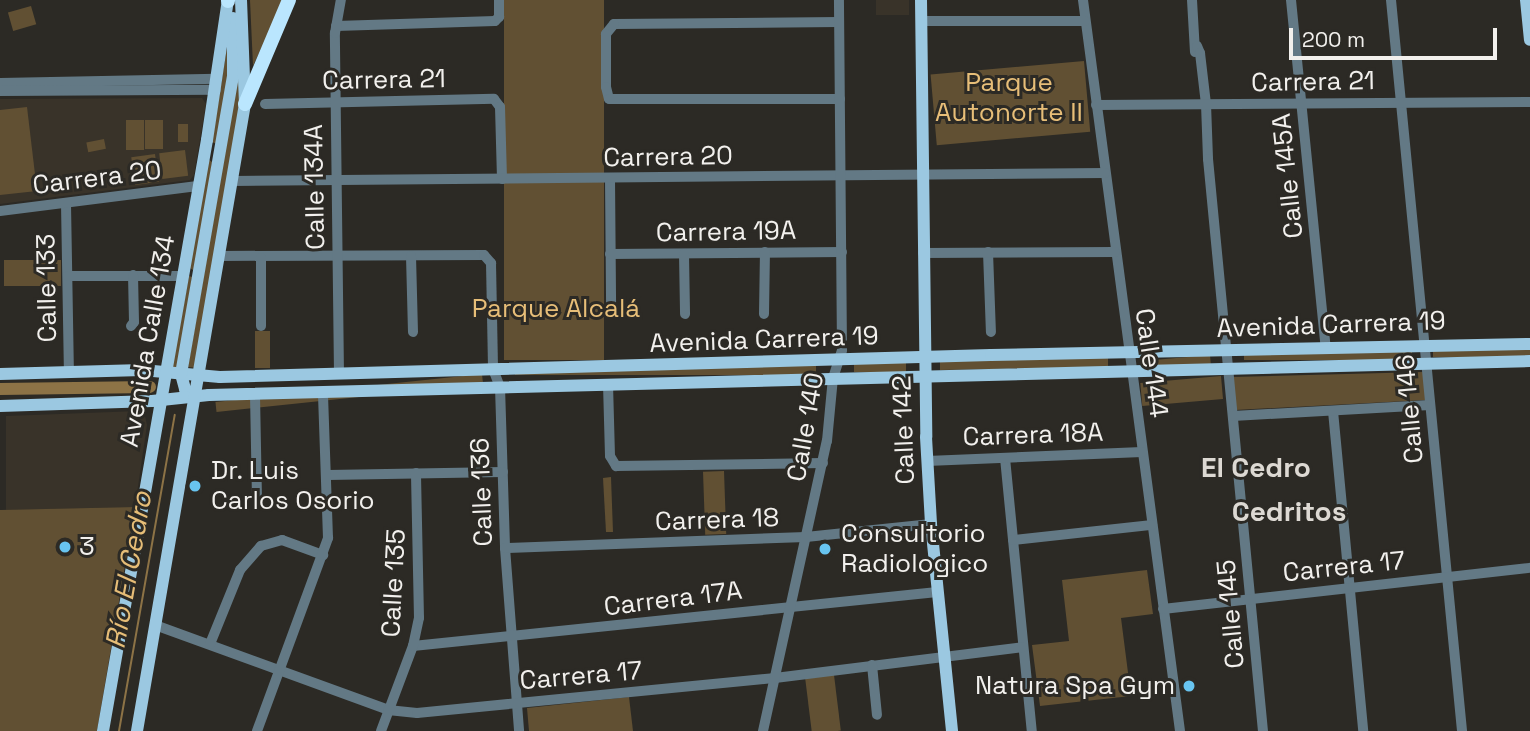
<!DOCTYPE html>
<html>
<head>
<meta charset="utf-8">
<style>
  body { margin:0 }
  #map { position:relative; width:1530px; height:731px; overflow:hidden; background:#2c2a25; font-family:"Space Grotesk",sans-serif }
  div>[style] { position:absolute }
  [style*='--x'] { left:calc(var(--x)*1px); top:calc(var(--y)*1px); width:calc(var(--w)*1px); rotate:calc(var(--a)*1deg) }
  .built>* { inset:0; background:#393329; transform-origin:0 0 }
  .green>* { inset:0; background:#615033; transform-origin:0 0 }
  .stream>* { height:2px; margin:-1px; padding:0 1px; transform-origin:1px; border-radius:1px; background:#8d7346 }
  .river>* { height:12px; margin:-6px; padding:0 6px; transform-origin:6px; border-radius:6px; background:#8d7346 }
  .minor>* { height:10px; margin:-5px; padding:0 5px; transform-origin:5px; border-radius:5px; background:#637985 }
  .major>* { height:12px; margin:-6px; padding:0 6px; transform-origin:6px; border-radius:6px; background:#9bc8e1 }
  .highway>* { height:14px; margin:-7px; padding:0 7px; transform-origin:7px; border-radius:7px; background:#bae6fe }
  .dots>* { width:19px; height:19px; translate:-50% -50%; box-sizing:border-box; border:4px solid #2c2a25; border-radius:50% }
  span { translate:-50% -50%; white-space:nowrap; text-align:center; line-height:1.15; -webkit-text-stroke:6px #2c2a25; paint-order:stroke }
  .street-label { font-size:26px; color:#f2f0ed }
  .park-label { font-size:26px; color:#e7be78 }
  .poi-label { font-size:26px; color:#f2f0ed }
  .left { translate:0 -50%; text-align:left }
  .right { translate:-100% -50%; text-align:right }
  .neighbourhood-label { font-size:28px; color:#ddd9d3; font-weight:700 }
  .water-label { font-size:28px; color:#e6bd77; font-style:italic }
  .scale { position:absolute; left:1289px; top:28px; width:208px; height:32px; box-sizing:border-box; border:4px solid #f2f0ed; border-top:0; padding-left:9px; font-size:21px; line-height:24px; white-space:nowrap; color:#f2f0ed; -webkit-text-stroke:5px #2c2a25; paint-order:stroke }
</style>
</head>
<body>
<div id="map">
  <div class="built">
    <i style="left:876px;top:0;width:33px;height:15px"></i>
    <i style="clip-path:polygon(202px 98px,206px 104px,194px 175px,190px 180px,0 204px,0 99px)"></i>
    <i style="clip-path:polygon(139px 411px,145px 416px,147px 425px,135px 507px,6px 510px,6px 416px)"></i>
  </div>
  <div class="green">
    <i style="clip-path:polygon(250px 0,284px 0,253px 66px)"></i>
    <i style="left:504px;top:0;width:100px;height:360px"></i>
    <i style="left:31px;top:6px;width:19px;height:24px;rotate:74deg"></i>
    <i style="clip-path:polygon(230px 28px,231px 74px,217px 144px,212px 142px)"></i>
    <i style="left:1084px;top:61px;width:71px;height:154px;rotate:85deg"></i>
    <i style="clip-path:polygon(239px 72px,243px 87px,197px 368px,188px 367px)"></i>
    <i style="clip-path:polygon(27px 107px,37px 191px,0 195px,0 110px)"></i>
    <i style="left:144px;top:120px;width:30px;height:18px;rotate:90deg"></i>
    <i style="left:163px;top:120px;width:29px;height:18px;rotate:90deg"></i>
    <i style="left:178px;top:124px;width:10px;height:18px"></i>
    <i style="left:104px;top:139px;width:10px;height:18px;rotate:79deg"></i>
    <i style="left:185px;top:150px;width:26px;height:26px;rotate:83deg"></i>
    <i style="left:155px;top:154px;width:28px;height:24px;rotate:82deg"></i>
    <i style="clip-path:polygon(208px 159px,212px 162px,197px 268px,193px 270px,188px 267px)"></i>
    <i style="left:61px;top:260px;width:26px;height:57px;rotate:90deg"></i>
    <i style="clip-path:polygon(189px 276px,192px 277px,179px 367px,172px 367px)"></i>
    <i style="left:255px;top:331px;width:15px;height:37px"></i>
    <i style="left:1530px;top:348px;width:9px;height:97px;rotate:90deg"></i>
    <i style="left:1412px;top:350px;width:10px;height:168px;rotate:90deg"></i>
    <i style="left:1210px;top:355px;width:11px;height:65px;rotate:85deg"></i>
    <i style="clip-path:polygon(1108px 356px,1108px 367px,940px 370px,940px 361px)"></i>
    <i style="left:906px;top:362px;width:10px;height:52px;rotate:90deg"></i>
    <i style="left:816px;top:365px;width:10px;height:301px;rotate:90deg"></i>
    <i style="clip-path:polygon(1423px 372px,1426px 400px,1235px 410px,1231px 377px)"></i>
    <i style="left:482px;top:374px;width:10px;height:268px;rotate:84deg"></i>
    <i style="left:1221px;top:376px;width:23px;height:81px;rotate:85deg"></i>
    <i style="left:724px;top:471px;width:63px;height:21px;rotate:88deg"></i>
    <i style="clip-path:polygon(611px 477px,613px 532px,606px 532px,603px 478px)"></i>
    <i style="clip-path:polygon(135px 507px,97px 731px,0 731px,0 510px)"></i>
    <i style="clip-path:polygon(1147px 570px,1153px 614px,1121px 618px,1131px 696px,1040px 706px,1032px 645px,1069px 641px,1062px 580px)"></i>
    <i style="left:834px;top:675px;width:56px;height:29px;rotate:83deg"></i>
    <i style="clip-path:polygon(629px 697px,633px 731px,529px 731px,527px 708px)"></i>
  </div>
  <div class="stream">
    <i style="--x:119;--y:731;--w:321;--a:-80"></i>
  </div>
  <div class="river">
    <i style="--x:0;--y:389;--w:150;--a:-0.8"></i>
  </div>
  <div class="minor">
    <i style="--x:1083;--y:0;--w:737;--a:82.44"></i>
    <i style="--x:1192;--y:0;--w:52;--a:86.7"></i>
    <i style="--x:1291;--y:0;--w:350;--a:84.3"></i>
    <i style="--x:1391;--y:0;--w:734;--a:84.45"></i>
    <i style="--x:921;--y:21;--w:164;--a:0"></i>
    <i style="--x:839;--y:22;--w:225;--a:179.5"></i>
    <i style="--x:614;--y:24;--w:13;--a:129"></i>
    <i style="--x:606;--y:34;--w:53;--a:90"></i>
    <i style="--x:606;--y:87;--w:12;--a:76"></i>
    <i style="--x:609;--y:99;--w:231;--a:0"></i>
    <i style="--x:336;--y:26;--w:159;--a:-1.8"></i>
    <i style="--x:495;--y:21;--w:6;--a:-45"></i>
    <i style="--x:499;--y:17;--w:17;--a:-90"></i>
    <i style="--x:1197;--y:46;--w:8;--a:67"></i>
    <i style="--x:1200;--y:53;--w:51;--a:83.3"></i>
    <i style="--x:1206;--y:104;--w:55;--a:87.9"></i>
    <i style="--x:1208;--y:159;--w:575;--a:84.51"></i>
    <i style="--x:0;--y:83;--w:217;--a:-1.1"></i>
    <i style="--x:0;--y:91;--w:216;--a:-0.3"></i>
    <i style="--x:265;--y:104;--w:229;--a:-1.3"></i>
    <i style="--x:494;--y:99;--w:10;--a:53"></i>
    <i style="--x:500;--y:107;--w:72;--a:88.4"></i>
    <i style="--x:1096;--y:105;--w:434;--a:-0.4"></i>
    <i style="--x:610;--y:179;--w:123;--a:89.5"></i>
    <i style="--x:232;--y:181;--w:873;--a:-0.53"></i>
    <i style="--x:66;--y:204;--w:168;--a:89"></i>
    <i style="--x:0;--y:211;--w:201;--a:-7.2"></i>
    <i style="--x:988;--y:252;--w:80;--a:87.9"></i>
    <i style="--x:923;--y:253;--w:192;--a:-0.3"></i>
    <i style="--x:610;--y:254;--w:232;--a:-0.5"></i>
    <i style="--x:684;--y:254;--w:60;--a:89"></i>
    <i style="--x:219;--y:256;--w:265;--a:-0.2"></i>
    <i style="--x:484;--y:255;--w:11;--a:49"></i>
    <i style="--x:491;--y:263;--w:106;--a:88.9"></i>
    <i style="--x:493;--y:369;--w:19;--a:69"></i>
    <i style="--x:500;--y:387;--w:161;--a:88.2"></i>
    <i style="--x:505;--y:548;--w:184;--a:85.6"></i>
    <i style="--x:411;--y:256;--w:76;--a:88.5"></i>
    <i style="--x:261;--y:258;--w:68;--a:90"></i>
    <i style="--x:68;--y:276;--w:114;--a:0"></i>
    <i style="--x:764;--y:314;--w:62;--a:-89.1"></i>
    <i style="--x:131;--y:326;--w:5;--a:-53"></i>
    <i style="--x:134;--y:322;--w:47;--a:-91.2"></i>
    <i style="--x:339;--y:374;--w:341;--a:-90.7"></i>
    <i style="--x:335;--y:33;--w:34;--a:-80"></i>
    <i style="--x:608;--y:384;--w:72;--a:88.4"></i>
    <i style="--x:610;--y:456;--w:12;--a:59"></i>
    <i style="--x:616;--y:466;--w:207;--a:-0.8"></i>
    <i style="--x:255;--y:395;--w:101;--a:88.9"></i>
    <i style="--x:1333;--y:411;--w:321;--a:84.6"></i>
    <i style="--x:1233;--y:416;--w:197;--a:-3.2"></i>
    <i style="--x:1005;--y:458;--w:274;--a:84.4"></i>
    <i style="--x:927;--y:461;--w:215;--a:-2.4"></i>
    <i style="--x:328;--y:475;--w:175;--a:-1"></i>
    <i style="--x:1013;--y:540;--w:140;--a:-6.2"></i>
    <i style="--x:505;--y:548;--w:301;--a:-2.1"></i>
    <i style="--x:806;--y:537;--w:126;--a:-5.9"></i>
    <i style="--x:1163;--y:609;--w:369;--a:-6.4"></i>
    <i style="--x:155;--y:625;--w:248;--a:20"></i>
    <i style="--x:388;--y:710;--w:29;--a:6"></i>
    <i style="--x:417;--y:713;--w:360;--a:-5.6"></i>
    <i style="--x:775;--y:678;--w:250;--a:-7.1"></i>
    <i style="--x:210;--y:644;--w:80;--a:-67.9"></i>
    <i style="--x:240;--y:570;--w:32;--a:-49"></i>
    <i style="--x:261;--y:546;--w:22;--a:-16"></i>
    <i style="--x:282;--y:540;--w:44;--a:20.1"></i>
    <i style="--x:413;--y:646;--w:527;--a:-5.88"></i>
    <i style="--x:872;--y:665;--w:50;--a:84.3"></i>
    <i style="--x:257;--y:731;--w:206;--a:-69.8"></i>
    <i style="--x:328;--y:538;--w:145;--a:-92"></i>
    <i style="--x:381;--y:731;--w:91;--a:-69.4"></i>
    <i style="--x:413;--y:646;--w:29;--a:-78"></i>
    <i style="--x:419;--y:618;--w:145;--a:-91.2"></i>
    <i style="--x:763;--y:731;--w:297;--a:-77.6"></i>
    <i style="--x:827;--y:441;--w:63;--a:-84.6"></i>
    <i style="--x:833;--y:378;--w:29;--a:-72"></i>
    <i style="--x:842;--y:350;--w:350;--a:-90.5"></i>
  </div>
  <div class="major">
    <i style="--x:921;--y:0;--w:437;--a:89.3"></i>
    <i style="--x:926;--y:437;--w:87;--a:86.7"></i>
    <i style="--x:931;--y:524;--w:208;--a:84.2"></i>
    <i style="--x:1526;--y:0;--w:40;--a:84.3"></i>
    <i style="--x:0;--y:374;--w:142;--a:-1.6"></i>
    <i style="--x:142;--y:370;--w:78;--a:5.1"></i>
    <i style="--x:220;--y:377;--w:771;--a:-1.63"></i>
    <i style="--x:991;--y:355;--w:539;--a:-1.17"></i>
    <i style="--x:195;--y:397;--w:13;--a:-141"></i>
    <i style="--x:185;--y:389;--w:16;--a:-105"></i>
    <i style="--x:181;--y:374;--w:303;--a:-80.1"></i>
    <i style="--x:233;--y:75;--w:57;--a:-90"></i>
    <i style="--x:0;--y:406;--w:152;--a:-1.9"></i>
    <i style="--x:152;--y:401;--w:57;--a:-6"></i>
    <i style="--x:209;--y:395;--w:1321;--a:-1.47"></i>
    <i style="--x:103;--y:731;--w:600;--a:-80.02"></i>
    <i style="--x:207;--y:140;--w:142;--a:-81.5"></i>
    <i style="--x:137;--y:731;--w:636;--a:-80.23"></i>
    <i style="--x:245;--y:104;--w:104;--a:-92.2"></i>
  </div>
  <div class="highway">
    <i style="--x:228;--y:0;--w:1;--a:90"></i>
    <i style="--x:245;--y:104;--w:113;--a:-67.1"></i>
  </div>
  <div class="dots">
    <i style="left:195px;top:486px;background:#68c4f0"></i>
    <i style="left:65px;top:547px;background:#68c4f0"></i>
    <i style="left:825px;top:549px;background:#68c4f0"></i>
    <i style="left:1189px;top:686px;background:#68c4f0"></i>
  </div>
  <div class="street-label">
    <span style="left:384px;top:80px;rotate:-1deg">Carrera 21</span>
    <span style="left:1313px;top:82px;rotate:-1deg">Carrera 21</span>
    <span style="left:668px;top:157px;rotate:-1deg">Carrera 20</span>
    <span style="left:1288px;top:176px;rotate:-96deg">Calle 145A</span>
    <span style="left:97px;top:178px;rotate:-7deg">Carrera 20</span>
    <span style="left:315px;top:187px;rotate:-91deg">Calle 134A</span>
    <span style="left:726px;top:232px;rotate:-1deg">Carrera 19A</span>
    <span style="left:47px;top:288px;rotate:-91deg">Calle 133</span>
    <span style="left:1331px;top:325px;rotate:-2deg">Avenida Carrera 19</span>
    <span style="left:764px;top:340px;rotate:-2deg">Avenida Carrera 19</span>
    <span style="left:148px;top:341px;rotate:-80deg">Avenida Calle 134</span>
    <span style="left:1151px;top:363px;rotate:82deg">Calle 144</span>
    <span style="left:1410px;top:409px;rotate:-95deg">Calle 146</span>
    <span style="left:806px;top:427px;rotate:-80deg">Calle 140</span>
    <span style="left:904px;top:430px;rotate:-92deg">Calle 142</span>
    <span style="left:1033px;top:435px;rotate:-2deg">Carrera 18A</span>
    <span style="left:482px;top:492px;rotate:-92deg">Calle 136</span>
    <span style="left:717px;top:520px;rotate:-2deg">Carrera 18</span>
    <span style="left:1344px;top:567px;rotate:-6deg">Carrera 17</span>
    <span style="left:394px;top:583px;rotate:-87deg">Calle 135</span>
    <span style="left:673px;top:599px;rotate:-7deg">Carrera 17A</span>
    <span style="left:1231px;top:614px;rotate:-95deg">Calle 145</span>
    <span style="left:581px;top:676px;rotate:-5deg">Carrera 17</span>
  </div>
  <div class="park-label">
    <span style="left:1009px;top:98px">Parque<br>Autonorte II</span>
    <span style="left:556px;top:309px">Parque Alcalá</span>
  </div>
  <div class="poi-label">
    <span class="left" style="left:211px;top:486px">Dr. Luis<br>Carlos Osorio</span>
    <span class="left" style="left:841px;top:549px">Consultorio<br>Radiologico</span>
    <span class="left" style="left:79px;top:547px">3</span>
    <span class="right" style="left:1175px;top:686px">Natura Spa Gym</span>
  </div>
  <div class="neighbourhood-label">
    <span style="left:1256px;top:467px">El Cedro</span>
    <span style="left:1289px;top:511px">Cedritos</span>
  </div>
  <div class="water-label">
    <span style="left:128px;top:570px;rotate:-80deg">Río El Cedro</span>
  </div>
  <div class="scale">200 m</div>
</div>
</body>
</html>
